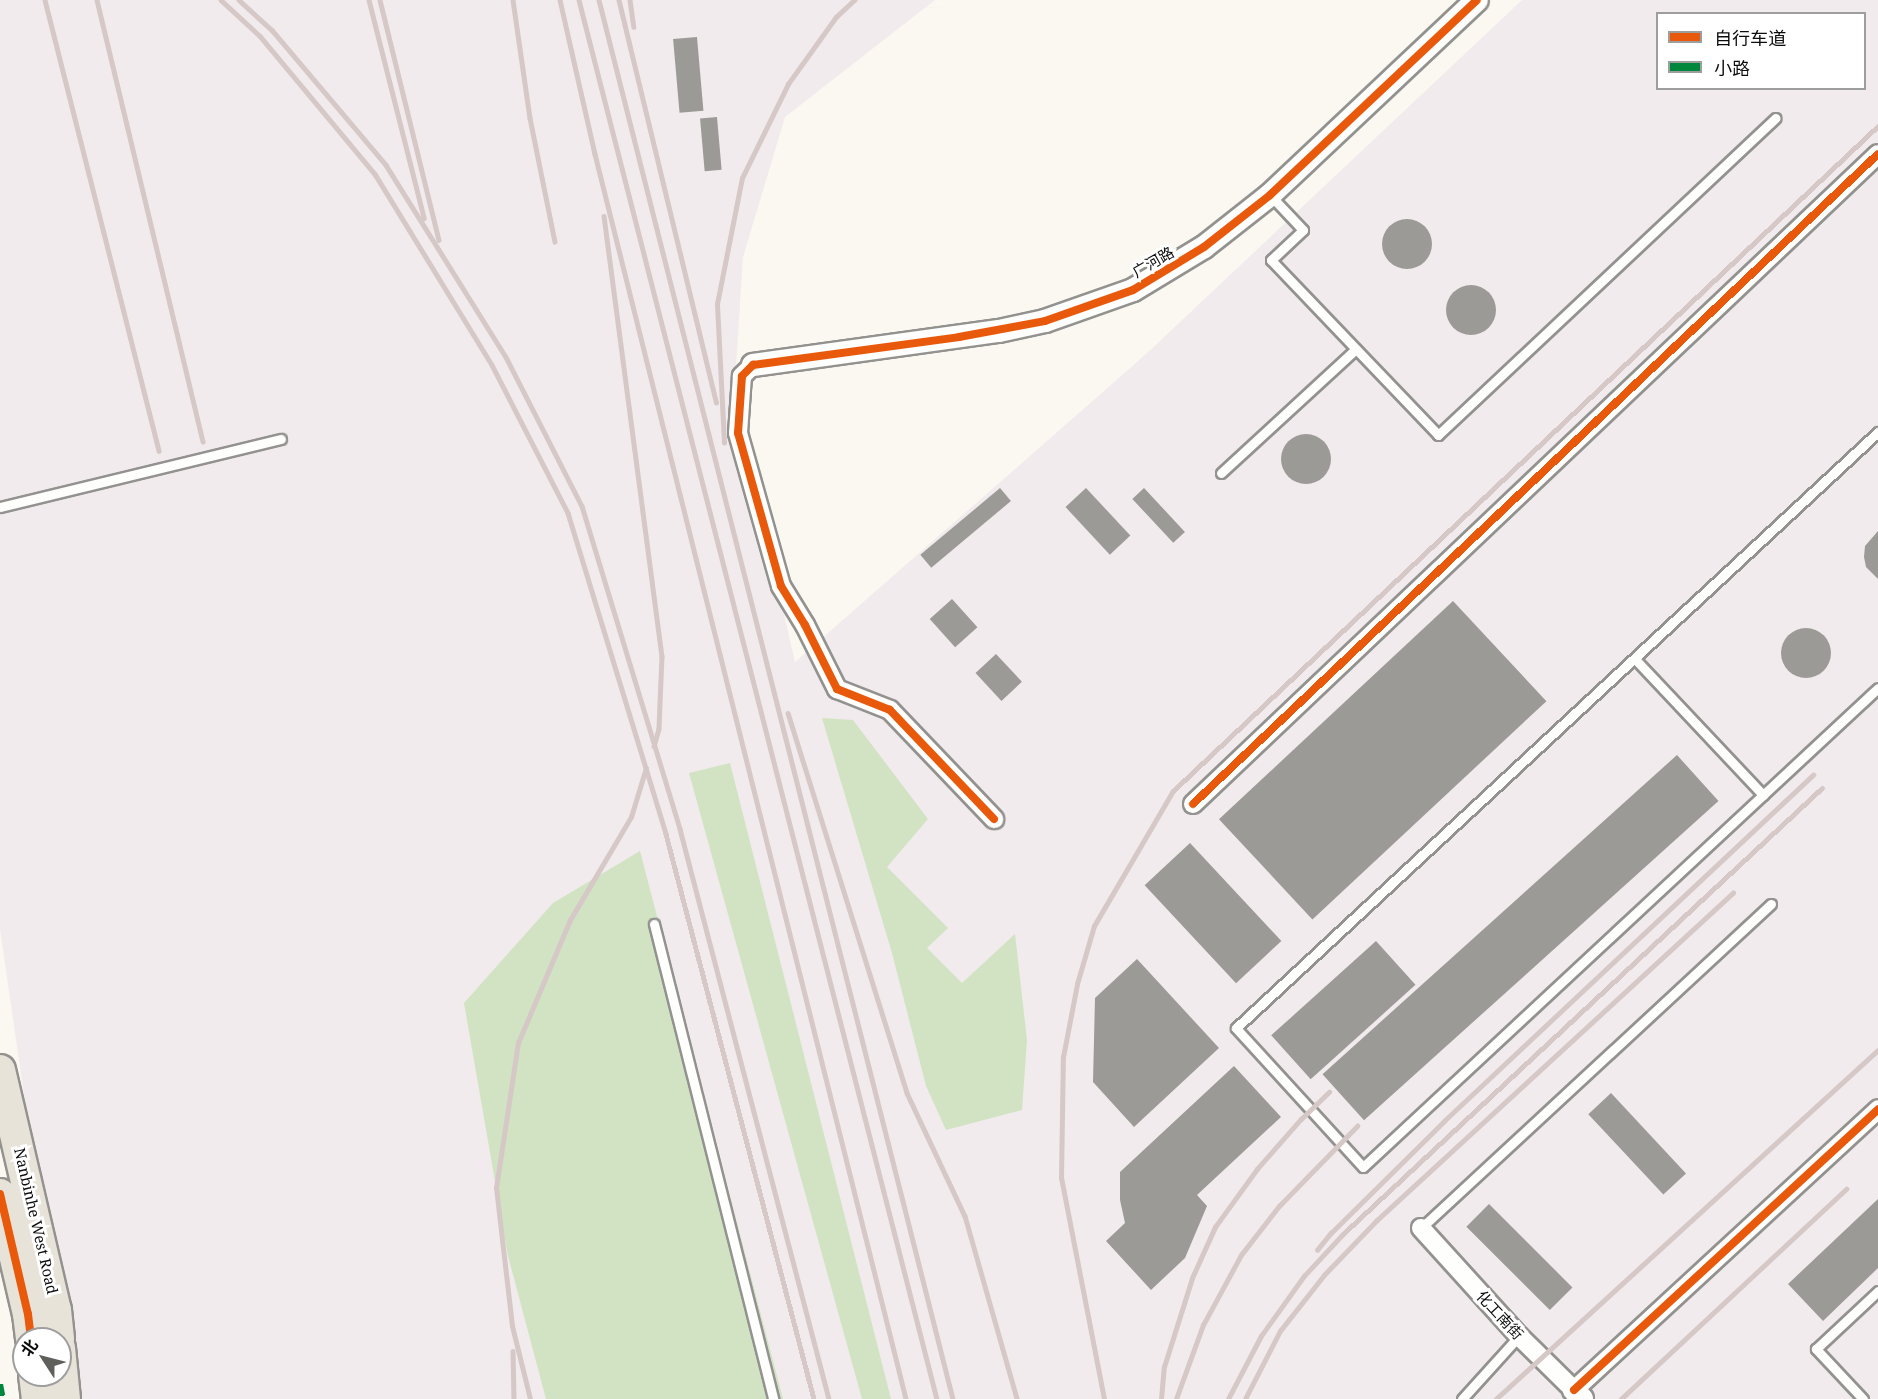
<!DOCTYPE html>
<html>
<head>
<meta charset="utf-8">
<style>
  body { margin:0 }
  #map { position:relative; width:1878px; height:1399px; overflow:hidden; background:#faf8f0; font-family:"Noto Serif","Noto Sans SC",serif }
  div>[style] { position:absolute }
  [style*='--x'] { left:calc(var(--x)*1px); top:calc(var(--y)*1px); width:calc(var(--w)*1px); rotate:calc(var(--a)*1deg) }
  .industrial>* { inset:0; background:#f1ebed }
  .forest>* { inset:0; background:#d1e3c2 }
  .building>* { inset:0; background:#9c9a96; transform-origin:0 0 }
  .round { border-radius:50% }
  .roads { filter:drop-shadow(2px 0 #93928f) drop-shadow(-2px 0 #93928f) drop-shadow(0 2px #93928f) drop-shadow(0 -2px #93928f) }
  .service>* { height:9px; margin:-4.5px; padding:0 4.5px; transform-origin:4.5px; border-radius:4.5px; background:#fefefd }
  .minor>* { height:18px; margin:-9px; padding:0 9px; transform-origin:9px; border-radius:9px; background:#fefefd }
  .tertiary>* { height:22px; margin:-11px; padding:0 11px; transform-origin:11px; border-radius:11px; background:#fefefd }
  .trunk>* { height:30px; margin:-15px; padding:0 15px; transform-origin:15px; border-radius:15px; background:#e8e3d8 }
  .rail>* { height:4.5px; margin:-2.25px; padding:0 2.25px; transform-origin:2.25px; border-radius:2.25px; background:#d5c8c6 }
  .quiet>* { height:6px; margin-top:-3px; transform-origin:0; background:repeating-linear-gradient(90deg,#00873e 0 12px,transparent 0 18px) }
  .cycleway>* { height:8px; margin:-4px; padding:0 4px; transform-origin:4px; border-radius:4px; background:#e8590c }
  span { translate:-50% -50%; white-space:nowrap; text-align:center; line-height:1.15; -webkit-text-stroke:6px #fff; paint-order:stroke }
  .street-label { font-size:15px; color:#0c0c0c }
  .legend { position:absolute; left:1656px; top:12px; width:210px; height:78px; box-sizing:border-box; background:#fff; border:2px solid #9e9e9e; margin:0; padding:8px 10px; list-style:none; font-size:18px; color:#0c0c0c }
  .legend li { display:flex; align-items:center; gap:12px; height:30px }
  .legend b { width:30px; border:2px solid #9e9e9e }
  .north { position:absolute; left:12px; top:1327px; width:60px; height:60px; box-sizing:border-box; background:#fff; border:2px solid #9e9e9e; border-radius:50%; rotate:306deg; font-size:16px; font-weight:700; line-height:24px; text-align:center; color:#0c0c0c }
  .north::after { content:''; display:block; margin:auto; width:21px; height:27px; background:#5f5f5c; clip-path:polygon(50% 0,100% 100%,50% 72%,0 100%) }
</style>
</head>
<body>
<div id="map">
  <div class="industrial">
    <i style="clip-path:polygon(evenodd,0 0,935px 0,785px 117px,743px 257px,734px 397px,795px 662px,1145px 355px,1522px 0,1878px 0,1878px 1399px,68px 1399px,0 929px,0 0,1658px 14px,1864px 14px,1864px 88px,1658px 88px,1658px 14px)"></i>
  </div>
  <div class="forest">
    <i style="clip-path:polygon(822px 718px,853px 720px,928px 819px,887px 867px,948px 928px,927px 948px,962px 983px,1015px 934px,1027px 1040px,1022px 1110px,946px 1130px,926px 1086px,892px 953px)"></i>
    <i style="clip-path:polygon(730px 763px,891px 1399px,862px 1399px,689px 773px)"></i>
    <i style="clip-path:polygon(640px 851px,783px 1399px,546px 1399px,508px 1256px,464px 1003px,553px 903px)"></i>
  </div>
  <div class="building">
    <i style="left:697px;top:37px;width:74px;height:24px;rotate:85deg"></i>
    <i style="left:717px;top:117px;width:53px;height:17px;rotate:85deg"></i>
    <i class="round" style="left:1382px;top:219px;width:50px;height:50px"></i>
    <i class="round" style="left:1446px;top:285px;width:50px;height:50px"></i>
    <i class="round" style="left:1281px;top:434px;width:50px;height:50px"></i>
    <i style="left:1000px;top:488px;width:17px;height:104px;rotate:50deg"></i>
    <i style="left:1086px;top:488px;width:65px;height:28px;rotate:47deg"></i>
    <i style="left:1144px;top:488px;width:60px;height:16px;rotate:47deg"></i>
    <i style="clip-path:polygon(1878px 531px,1878px 579px,1866px 567px,1864px 557px,1865px 546px)"></i>
    <i style="left:952px;top:599px;width:38px;height:30px;rotate:48deg"></i>
    <i style="left:1453px;top:601px;width:137px;height:320px;rotate:47deg"></i>
    <i class="round" style="left:1781px;top:628px;width:50px;height:50px"></i>
    <i style="left:996px;top:654px;width:38px;height:28px;rotate:47deg"></i>
    <i style="left:1677px;top:755px;width:62px;height:477px;rotate:48deg"></i>
    <i style="left:1190px;top:843px;width:134px;height:62px;rotate:47deg"></i>
    <i style="left:1376px;top:941px;width:59px;height:141px;rotate:48deg"></i>
    <i style="clip-path:polygon(1137px 959px,1219px 1048px,1134px 1127px,1093px 1082px,1095px 998px)"></i>
    <i style="clip-path:polygon(1234px 1066px,1281px 1117px,1197px 1195px,1207px 1206px,1185px 1258px,1151px 1290px,1106px 1241px,1125px 1223px,1120px 1200px,1120px 1172px)"></i>
    <i style="left:1611px;top:1093px;width:110px;height:31px;rotate:47deg"></i>
    <i style="clip-path:polygon(1878px 1199px,1878px 1268px,1823px 1321px,1788px 1284px)"></i>
    <i style="left:1489px;top:1204px;width:118px;height:32px;rotate:45deg"></i>
  </div>
  <div class="roads">
    <div class="service">
      <i style="--x:1270;--y:195;--w:48;--a:46.7"></i>
      <i style="--x:1303;--y:230;--w:44;--a:136.8"></i>
      <i style="--x:1271;--y:260;--w:242;--a:46.3"></i>
      <i style="--x:1438;--y:435;--w:463;--a:-43.2"></i>
      <i style="--x:1878;--y:432;--w:876;--a:137.13"></i>
      <i style="--x:1236;--y:1028;--w:188;--a:47.6"></i>
      <i style="--x:1363;--y:1167;--w:703;--a:-42.93"></i>
      <i style="--x:1221;--y:473;--w:183;--a:-42.6"></i>
      <i style="--x:0;--y:507;--w:289;--a:-13.6"></i>
      <i style="--x:1635;--y:659;--w:187;--a:46.7"></i>
      <i style="--x:654;--y:924;--w:490;--a:75.9"></i>
      <i style="--x:1421;--y:1228;--w:477;--a:-42.8"></i>
      <i style="--x:1462;--y:1399;--w:85;--a:-47.9"></i>
      <i style="--x:1863;--y:1399;--w:69;--a:-133.2"></i>
      <i style="--x:1816;--y:1349;--w:85;--a:-43.1"></i>
    </div>
    <div class="minor">
      <i style="--x:753;--y:365;--w:16;--a:135"></i>
      <i style="--x:742;--y:376;--w:57;--a:94"></i>
      <i style="--x:738;--y:433;--w:159;--a:74.3"></i>
      <i style="--x:781;--y:586;--w:46;--a:58.4"></i>
      <i style="--x:805;--y:625;--w:72;--a:63.4"></i>
      <i style="--x:837;--y:689;--w:57;--a:21.6"></i>
      <i style="--x:890;--y:710;--w:151;--a:46.3"></i>
      <i style="--x:1193;--y:804;--w:944;--a:-43.5"></i>
      <i style="--x:1421;--y:1228;--w:146;--a:47.8"></i>
      <i style="--x:1519;--y:1336;--w:77;--a:44.5"></i>
      <i style="--x:1574;--y:1390;--w:414;--a:-42.7"></i>
    </div>
    <div class="tertiary">
      <i style="--x:753;--y:365;--w:248;--a:-7.9"></i>
      <i style="--x:999;--y:331;--w:47;--a:-12.3"></i>
      <i style="--x:1045;--y:321;--w:93;--a:-19.4"></i>
      <i style="--x:1133;--y:290;--w:83;--a:-31.2"></i>
      <i style="--x:1204;--y:247;--w:84;--a:-38.2"></i>
      <i style="--x:1270;--y:195;--w:284;--a:-43.3"></i>
      <i style="--x:1574;--y:1390;--w:12;--a:48"></i>
    </div>
    <div class="trunk">
      <i style="--x:0;--y:1070;--w:246;--a:76.9"></i>
      <i style="--x:56;--y:1310;--w:29;--a:84"></i>
      <i style="--x:0;--y:1194;--w:123;--a:76.9"></i>
      <i style="--x:28;--y:1314;--w:25;--a:83"></i>
      <i style="--x:60;--y:1348;--w:51;--a:84.4"></i>
      <i style="--x:34;--y:1375;--w:24;--a:83"></i>
    </div>
  </div>
  <div class="rail">
    <i style="--x:45;--y:0;--w:465;--a:75.8"></i>
    <i style="--x:97;--y:0;--w:454;--a:76.5"></i>
    <i style="--x:221;--y:0;--w:53;--a:42.7"></i>
    <i style="--x:260;--y:36;--w:180;--a:50.2"></i>
    <i style="--x:375;--y:174;--w:224;--a:58.5"></i>
    <i style="--x:492;--y:365;--w:166;--a:62.8"></i>
    <i style="--x:568;--y:513;--w:336;--a:73"></i>
    <i style="--x:666;--y:834;--w:584;--a:75.32"></i>
    <i style="--x:239;--y:0;--w:45;--a:42.3"></i>
    <i style="--x:272;--y:30;--w:177;--a:49.8"></i>
    <i style="--x:386;--y:165;--w:226;--a:58"></i>
    <i style="--x:506;--y:357;--w:167;--a:63"></i>
    <i style="--x:582;--y:506;--w:338;--a:73.1"></i>
    <i style="--x:680;--y:829;--w:589;--a:75.35"></i>
    <i style="--x:369;--y:0;--w:225;--a:75.8"></i>
    <i style="--x:380;--y:0;--w:247;--a:76.2"></i>
    <i style="--x:513;--y:0;--w:119;--a:81.8"></i>
    <i style="--x:530;--y:118;--w:126;--a:78.6"></i>
    <i style="--x:560;--y:0;--w:158;--a:77.2"></i>
    <i style="--x:595;--y:154;--w:1283;--a:75.97"></i>
    <i style="--x:579;--y:0;--w:1444;--a:75.65"></i>
    <i style="--x:599;--y:0;--w:1443;--a:75.8"></i>
    <i style="--x:619;--y:0;--w:414;--a:76.4"></i>
    <i style="--x:630;--y:0;--w:27;--a:82"></i>
    <i style="--x:604;--y:216;--w:444;--a:82.5"></i>
    <i style="--x:662;--y:656;--w:73;--a:92.4"></i>
    <i style="--x:659;--y:729;--w:18;--a:106"></i>
    <i style="--x:724;--y:443;--w:139;--a:-92.9"></i>
    <i style="--x:717;--y:304;--w:128;--a:-78.8"></i>
    <i style="--x:742;--y:178;--w:105;--a:-63.9"></i>
    <i style="--x:788;--y:84;--w:82;--a:-54.4"></i>
    <i style="--x:836;--y:17;--w:25;--a:-43"></i>
    <i style="--x:788;--y:713;--w:398;--a:72.6"></i>
    <i style="--x:907;--y:1093;--w:136;--a:64.8"></i>
    <i style="--x:965;--y:1216;--w:190;--a:74.1"></i>
    <i style="--x:1317;--y:1250;--w:22;--a:-51"></i>
    <i style="--x:1331;--y:1233;--w:159;--a:-44.7"></i>
    <i style="--x:1444;--y:1121;--w:506;--a:-43.16"></i>
    <i style="--x:513;--y:1351;--w:48;--a:88.8"></i>
    <i style="--x:530;--y:1399;--w:75;--a:-103.9"></i>
    <i style="--x:512;--y:1326;--w:139;--a:-96.6"></i>
    <i style="--x:496;--y:1188;--w:147;--a:-81.4"></i>
    <i style="--x:518;--y:1043;--w:134;--a:-67.1"></i>
    <i style="--x:570;--y:920;--w:120;--a:-59.4"></i>
    <i style="--x:631;--y:817;--w:51;--a:-73"></i>
    <i style="--x:1104;--y:1399;--w:225;--a:-101"></i>
    <i style="--x:1061;--y:1178;--w:121;--a:-89.1"></i>
    <i style="--x:1063;--y:1057;--w:74;--a:-79.1"></i>
    <i style="--x:1077;--y:984;--w:60;--a:-73.7"></i>
    <i style="--x:1094;--y:926;--w:156;--a:-59.7"></i>
    <i style="--x:1173;--y:791;--w:969;--a:-43.33"></i>
    <i style="--x:1161;--y:1399;--w:32;--a:-85"></i>
    <i style="--x:1164;--y:1367;--w:93;--a:-72.5"></i>
    <i style="--x:1192;--y:1278;--w:56;--a:-65.7"></i>
    <i style="--x:1215;--y:1227;--w:72;--a:-54.1"></i>
    <i style="--x:1257;--y:1169;--w:67;--a:-48.7"></i>
    <i style="--x:1301;--y:1119;--w:39;--a:-44"></i>
    <i style="--x:1176;--y:1399;--w:79;--a:-70"></i>
    <i style="--x:1203;--y:1325;--w:80;--a:-61.5"></i>
    <i style="--x:1241;--y:1255;--w:62;--a:-52.2"></i>
    <i style="--x:1279;--y:1206;--w:112;--a:-45.7"></i>
    <i style="--x:1228;--y:1399;--w:71;--a:-62.4"></i>
    <i style="--x:1261;--y:1336;--w:74;--a:-54.4"></i>
    <i style="--x:1304;--y:1276;--w:57;--a:-47.1"></i>
    <i style="--x:1343;--y:1234;--w:654;--a:-42.96"></i>
    <i style="--x:1245;--y:1399;--w:76;--a:-62.8"></i>
    <i style="--x:1280;--y:1331;--w:71;--a:-51.8"></i>
    <i style="--x:1324;--y:1275;--w:75;--a:-46.1"></i>
    <i style="--x:1376;--y:1221;--w:485;--a:-42.6"></i>
    <i style="--x:1496;--y:1399;--w:517;--a:-42.42"></i>
    <i style="--x:1621;--y:1399;--w:308;--a:-43"></i>
  </div>
  <div class="quiet">
    <i style="--x:0;--y:1384;--w:15;--a:79"></i>
  </div>
  <div class="cycleway">
    <i style="--x:1193;--y:804;--w:944;--a:-43.5"></i>
    <i style="--x:994;--y:819;--w:151;--a:-133.7"></i>
    <i style="--x:890;--y:710;--w:57;--a:-158.4"></i>
    <i style="--x:837;--y:689;--w:72;--a:-116.6"></i>
    <i style="--x:805;--y:625;--w:46;--a:-121.6"></i>
    <i style="--x:781;--y:586;--w:159;--a:-105.7"></i>
    <i style="--x:738;--y:433;--w:57;--a:-86"></i>
    <i style="--x:742;--y:376;--w:16;--a:-45"></i>
    <i style="--x:753;--y:365;--w:208;--a:-7.7"></i>
    <i style="--x:959;--y:337;--w:87;--a:-10.5"></i>
    <i style="--x:1045;--y:321;--w:93;--a:-19.4"></i>
    <i style="--x:1133;--y:290;--w:83;--a:-31.2"></i>
    <i style="--x:1204;--y:247;--w:84;--a:-38.2"></i>
    <i style="--x:1270;--y:195;--w:284;--a:-43.3"></i>
    <i style="--x:0;--y:1194;--w:123;--a:76.9"></i>
    <i style="--x:28;--y:1314;--w:25;--a:83"></i>
    <i style="--x:1574;--y:1390;--w:414;--a:-42.7"></i>
  </div>
  <div class="street-label">
    <span style="left:1153px;top:262px;rotate:-30deg">广河路</span>
    <span style="left:36px;top:1221px;rotate:77deg">Nanbinhe West Road</span>
    <span style="left:1500px;top:1315px;rotate:47deg">化工南街</span>
  </div>
  <ul class="legend">
  <li><b style="height:8px;background:#e8590c"></b>自行车道</li>
  <li><b style="height:8px;background:#00873e"></b>小路</li>
  </ul>
  <div class="north">北</div>
</div>
</body>
</html>
